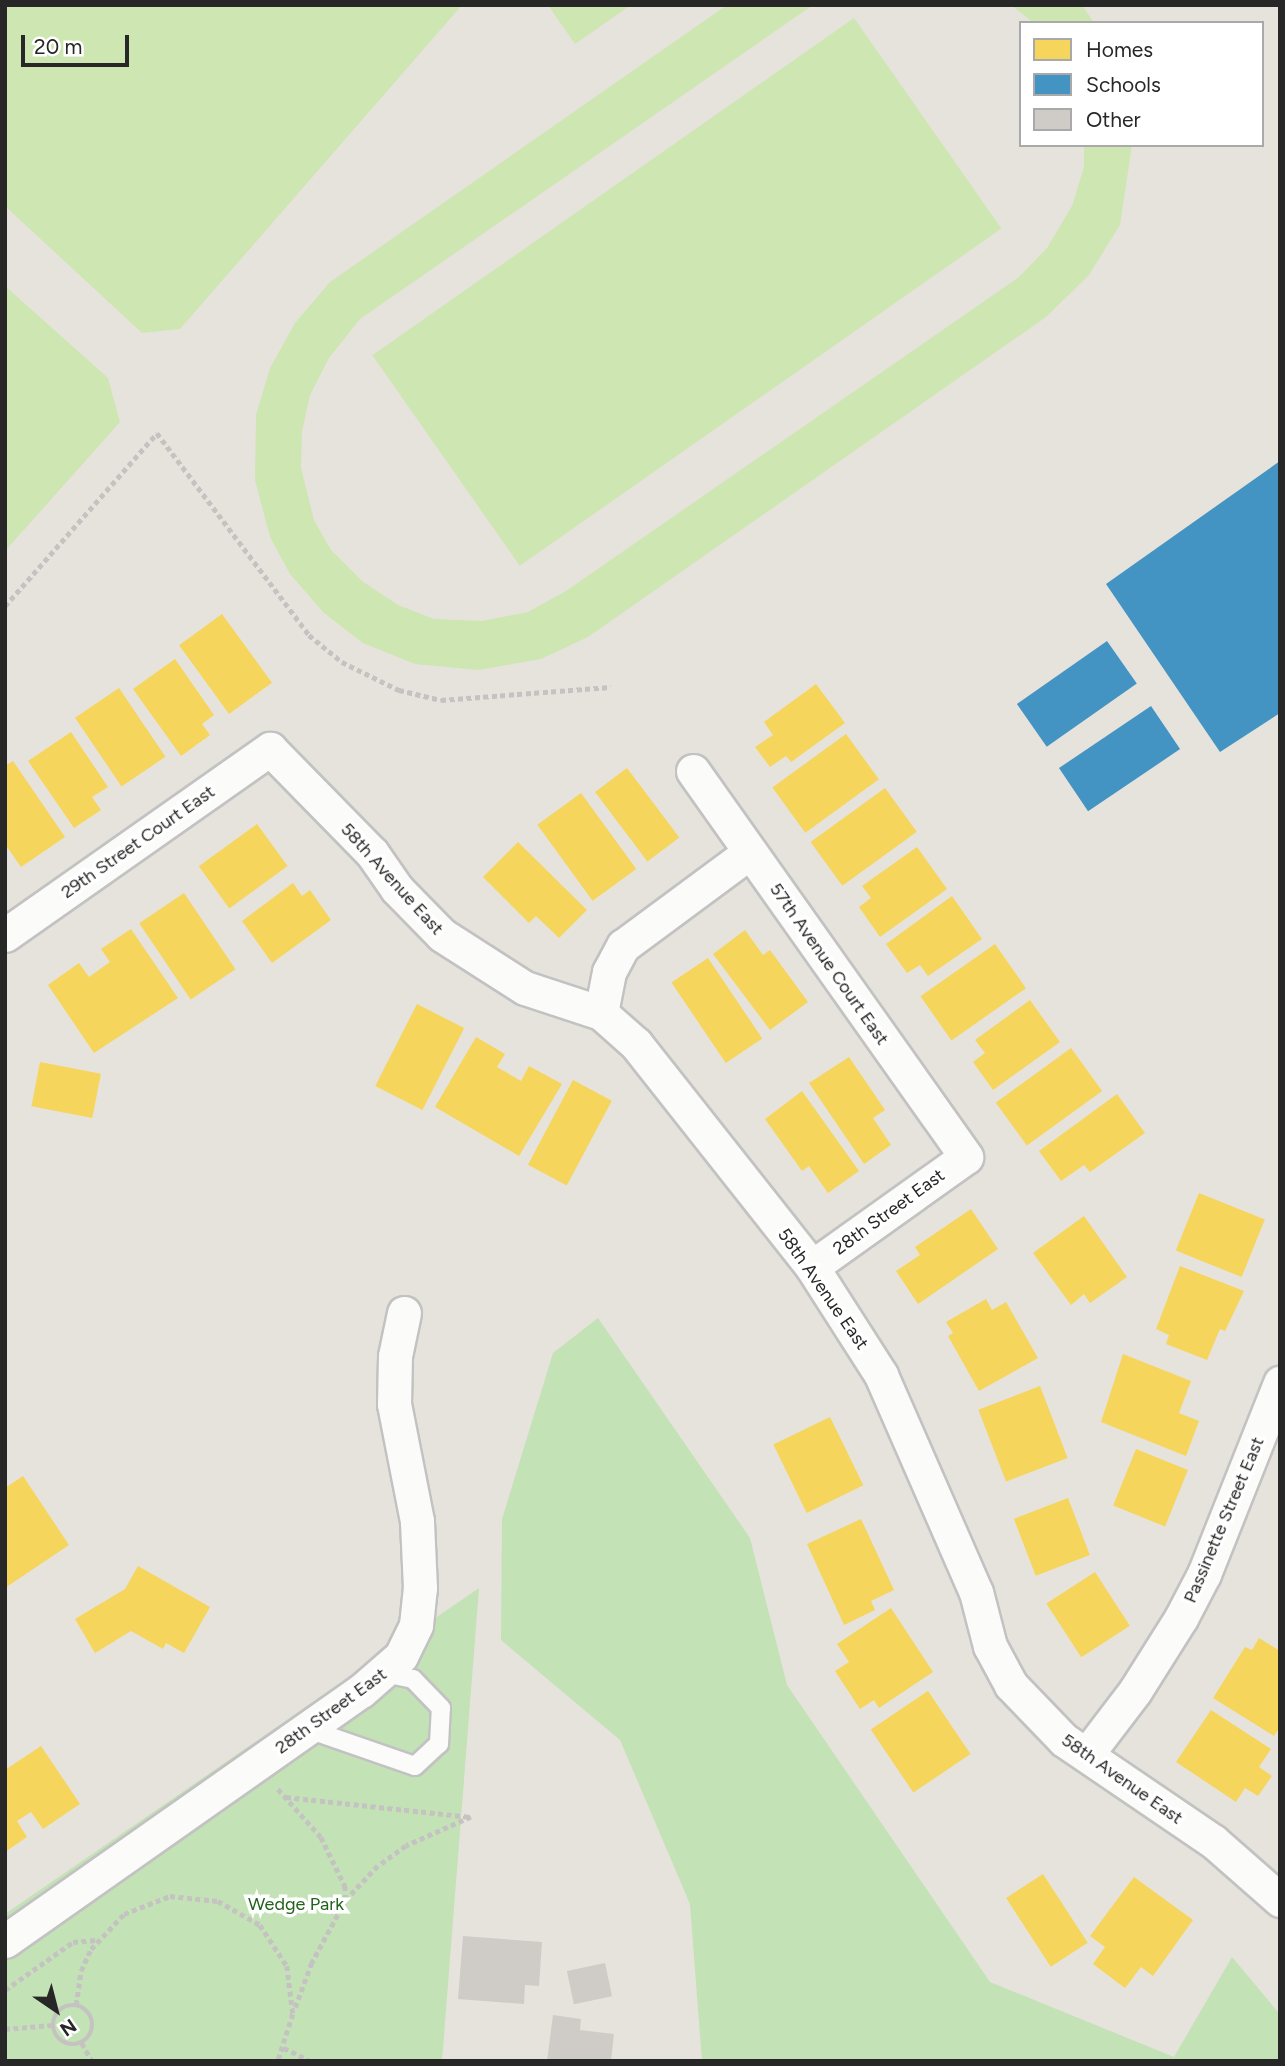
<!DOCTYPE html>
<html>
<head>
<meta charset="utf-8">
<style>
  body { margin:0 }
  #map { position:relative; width:1285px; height:2066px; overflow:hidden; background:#e6e3dc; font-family:Figtree,sans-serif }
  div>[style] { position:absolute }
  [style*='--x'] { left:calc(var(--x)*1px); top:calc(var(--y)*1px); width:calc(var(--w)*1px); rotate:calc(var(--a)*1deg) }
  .green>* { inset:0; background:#c3e2b5 }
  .pitch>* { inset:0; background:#cde6b2; transform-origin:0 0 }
  .homes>* { inset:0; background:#f6d55c; transform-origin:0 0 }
  .schools>* { inset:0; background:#4393c3; transform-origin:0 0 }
  .building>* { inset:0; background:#cfccc7; transform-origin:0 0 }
  .path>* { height:4.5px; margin-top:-2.25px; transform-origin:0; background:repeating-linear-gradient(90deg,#c4c3c2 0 5px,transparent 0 8.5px) }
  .path>.ring { margin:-2.25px; padding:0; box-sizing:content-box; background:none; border:4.5px solid #c4c3c2; border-radius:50% }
  .roads { filter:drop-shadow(2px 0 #c3c2c2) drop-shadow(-2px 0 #c3c2c2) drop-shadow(0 2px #c3c2c2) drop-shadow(0 -2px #c3c2c2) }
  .service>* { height:18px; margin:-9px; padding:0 9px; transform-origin:9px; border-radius:9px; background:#fbfbfa }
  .minor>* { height:33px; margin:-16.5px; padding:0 16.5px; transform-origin:16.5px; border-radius:16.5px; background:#fbfbfa }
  span { translate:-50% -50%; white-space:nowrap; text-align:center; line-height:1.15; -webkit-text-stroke:7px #fff; paint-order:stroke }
  .street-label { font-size:18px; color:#272727 }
  .park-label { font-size:18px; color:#20621a }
  .frame { position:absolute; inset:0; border:7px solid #272727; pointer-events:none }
  .legend { position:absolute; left:1019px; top:21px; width:245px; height:126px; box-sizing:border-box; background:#fff; border:2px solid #a9a9a9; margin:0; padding:9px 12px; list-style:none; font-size:21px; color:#272727 }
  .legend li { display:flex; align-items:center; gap:14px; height:35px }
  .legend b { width:35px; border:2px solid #a9a9a9 }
  .north { position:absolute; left:21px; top:1975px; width:70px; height:70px; -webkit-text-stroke:5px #fff; paint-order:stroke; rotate:145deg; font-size:19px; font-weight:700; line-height:28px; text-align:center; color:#272727 }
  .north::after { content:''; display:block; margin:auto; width:24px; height:32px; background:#272727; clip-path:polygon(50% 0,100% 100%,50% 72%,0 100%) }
  .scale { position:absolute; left:21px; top:35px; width:108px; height:32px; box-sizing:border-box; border:4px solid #272727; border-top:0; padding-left:9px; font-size:21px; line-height:24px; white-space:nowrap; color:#272727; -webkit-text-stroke:5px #fff; paint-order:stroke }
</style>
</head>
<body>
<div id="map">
  <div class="green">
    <i style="clip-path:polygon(598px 1318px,750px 1538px,787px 1685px,990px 1982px,1174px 2057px,1232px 1957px,1278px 2012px,1280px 2061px,702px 2061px,690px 1904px,620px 1740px,501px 1640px,502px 1519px,553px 1353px)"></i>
    <i style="clip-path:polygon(479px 1588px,442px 2061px,5px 2061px,5px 1914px)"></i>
  </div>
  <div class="pitch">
    <i style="clip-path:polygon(5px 5px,462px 5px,180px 329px,142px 333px,5px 206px)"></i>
    <i style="clip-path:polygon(548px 5px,631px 5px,575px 44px)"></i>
    <i style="clip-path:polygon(727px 5px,813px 5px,360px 319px,329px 358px,310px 395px,302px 432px,301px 468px,314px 520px,331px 550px,362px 581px,398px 605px,434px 619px,482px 621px,528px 612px,566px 591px,1019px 277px,1047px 248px,1072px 206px,1084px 167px,1084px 145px,1132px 145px,1120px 225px,1089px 275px,1046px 317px,588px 637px,541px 659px,478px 670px,415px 664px,363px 643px,324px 613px,290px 574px,270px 537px,255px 480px,256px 415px,270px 368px,295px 323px,330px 282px)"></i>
    <i style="clip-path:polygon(1011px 5px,1082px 5px,1094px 23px,1034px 23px)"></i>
    <i style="left:854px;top:18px;width:257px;height:588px;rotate:55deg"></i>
    <i style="clip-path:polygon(5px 286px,108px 378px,120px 422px,5px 551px)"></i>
  </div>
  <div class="homes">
    <i style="left:222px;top:614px;width:85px;height:53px;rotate:54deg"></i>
    <i style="clip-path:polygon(175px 659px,214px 715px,202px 724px,210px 735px,181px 756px,133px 689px)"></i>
    <i style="clip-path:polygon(816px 684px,845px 723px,791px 762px,786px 756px,770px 767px,755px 747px,773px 735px,764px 722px)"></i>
    <i style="left:119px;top:688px;width:83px;height:53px;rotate:56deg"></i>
    <i style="clip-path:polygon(71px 732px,108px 787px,92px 797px,101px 810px,74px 828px,28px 761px)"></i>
    <i style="left:846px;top:734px;width:56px;height:91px;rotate:54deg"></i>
    <i style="clip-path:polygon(13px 761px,65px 837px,21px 867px,5px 844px,5px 766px)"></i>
    <i style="left:627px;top:768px;width:87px;height:40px;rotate:53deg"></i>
    <i style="left:885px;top:788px;width:54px;height:92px;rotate:54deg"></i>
    <i style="left:581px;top:793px;width:94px;height:54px;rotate:54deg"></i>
    <i style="left:257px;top:824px;width:52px;height:72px;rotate:54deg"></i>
    <i style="clip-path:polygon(518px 842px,587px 910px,559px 938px,536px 916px,529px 923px,483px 877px)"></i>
    <i style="clip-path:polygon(917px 847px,947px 889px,880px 937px,859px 907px,871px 898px,862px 886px)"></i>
    <i style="clip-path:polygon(293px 883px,302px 896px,310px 890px,331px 920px,272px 963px,242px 921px)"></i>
    <i style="left:184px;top:893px;width:92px;height:54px;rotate:56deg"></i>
    <i style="clip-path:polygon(952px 896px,982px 939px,928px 976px,920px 965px,907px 973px,886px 944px)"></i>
    <i style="clip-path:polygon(131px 929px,178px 998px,94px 1053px,48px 985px,79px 963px,89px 977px,110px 962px,101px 949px)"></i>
    <i style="clip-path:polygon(745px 930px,763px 955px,770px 950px,808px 1002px,770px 1030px,713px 954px)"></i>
    <i style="left:995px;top:944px;width:54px;height:91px;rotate:55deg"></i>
    <i style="left:708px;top:958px;width:97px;height:44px;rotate:56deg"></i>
    <i style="clip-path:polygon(1030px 1000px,1060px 1042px,993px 1090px,973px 1062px,985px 1053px,975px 1040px)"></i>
    <i style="left:417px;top:1004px;width:53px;height:92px;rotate:27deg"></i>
    <i style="clip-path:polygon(476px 1037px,505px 1054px,497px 1067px,521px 1081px,529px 1066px,562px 1084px,519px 1156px,435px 1107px)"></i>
    <i style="left:1071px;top:1048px;width:53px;height:93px;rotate:54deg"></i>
    <i style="clip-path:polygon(849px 1057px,885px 1110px,873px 1118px,891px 1145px,864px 1164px,809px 1083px)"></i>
    <i style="left:40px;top:1062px;width:62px;height:45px;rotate:11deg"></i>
    <i style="left:573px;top:1080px;width:44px;height:96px;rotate:28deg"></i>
    <i style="clip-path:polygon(802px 1091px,859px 1171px,828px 1193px,809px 1166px,802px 1171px,765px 1119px)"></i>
    <i style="clip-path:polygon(1117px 1094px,1145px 1133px,1090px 1172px,1084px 1165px,1061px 1181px,1039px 1151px)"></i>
    <i style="left:1199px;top:1193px;width:71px;height:62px;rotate:22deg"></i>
    <i style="clip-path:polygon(971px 1209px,998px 1249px,918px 1304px,896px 1271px,920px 1255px,915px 1247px)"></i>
    <i style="clip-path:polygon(1084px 1216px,1127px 1277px,1090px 1303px,1084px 1294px,1071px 1305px,1033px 1253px)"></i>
    <i style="clip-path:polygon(1180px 1266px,1244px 1291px,1225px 1331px,1220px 1329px,1207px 1360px,1166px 1344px,1169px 1335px,1156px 1329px)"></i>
    <i style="clip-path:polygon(986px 1299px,992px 1310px,1006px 1302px,1038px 1358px,979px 1391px,948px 1336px,953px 1333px,946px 1322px)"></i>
    <i style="clip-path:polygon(1123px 1354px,1191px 1381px,1179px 1413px,1199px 1421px,1186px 1456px,1101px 1422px)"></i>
    <i style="left:1040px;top:1386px;width:77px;height:66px;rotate:69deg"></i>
    <i style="left:830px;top:1417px;width:76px;height:63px;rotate:64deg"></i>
    <i style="left:1136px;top:1449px;width:56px;height:61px;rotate:22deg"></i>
    <i style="clip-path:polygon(23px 1476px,69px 1545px,5px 1588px,5px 1488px)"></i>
    <i style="left:1068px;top:1498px;width:61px;height:58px;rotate:69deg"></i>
    <i style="clip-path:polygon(861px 1519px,894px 1590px,871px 1601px,875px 1610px,844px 1625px,807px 1544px)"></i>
    <i style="clip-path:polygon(138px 1566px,210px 1607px,184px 1653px,166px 1643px,163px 1649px,131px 1631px,95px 1653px,75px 1619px,125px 1589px)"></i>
    <i style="left:1095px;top:1572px;width:64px;height:58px;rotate:57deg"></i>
    <i style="clip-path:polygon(891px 1608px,933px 1672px,879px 1708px,874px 1700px,860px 1709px,835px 1671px,849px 1662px,837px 1644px)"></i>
    <i style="clip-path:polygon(1259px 1638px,1280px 1651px,1280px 1727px,1274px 1736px,1213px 1698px,1245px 1647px,1252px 1650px)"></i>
    <i style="left:928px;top:1691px;width:76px;height:69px;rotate:56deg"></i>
    <i style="clip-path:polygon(1211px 1710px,1271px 1749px,1259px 1767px,1272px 1776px,1258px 1796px,1245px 1788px,1236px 1802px,1176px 1762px)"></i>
    <i style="clip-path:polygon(41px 1746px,80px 1804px,43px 1829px,31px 1812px,17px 1821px,27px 1837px,5px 1852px,5px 1765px,8px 1768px)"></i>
    <i style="left:1043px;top:1874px;width:82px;height:44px;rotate:57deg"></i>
    <i style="clip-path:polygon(1134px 1877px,1193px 1920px,1153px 1976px,1141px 1967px,1125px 1988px,1093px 1964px,1105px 1947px,1090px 1936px)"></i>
  </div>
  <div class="schools">
    <i style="clip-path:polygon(1280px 461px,1280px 713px,1220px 752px,1106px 584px)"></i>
    <i style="left:1107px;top:641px;width:52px;height:110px;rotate:55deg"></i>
    <i style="left:1151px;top:706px;width:52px;height:111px;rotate:56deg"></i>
  </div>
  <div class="building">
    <i style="clip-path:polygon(463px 1936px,542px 1942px,539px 1986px,525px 1985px,524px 2004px,458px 1999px)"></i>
    <i style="left:605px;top:1963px;width:34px;height:39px;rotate:78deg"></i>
    <i style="clip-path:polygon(553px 2015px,581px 2019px,580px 2030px,614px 2034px,611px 2061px,547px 2061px)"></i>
  </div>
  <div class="path">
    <i style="--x:5;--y:606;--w:230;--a:-48.7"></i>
    <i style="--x:157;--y:433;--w:253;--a:53"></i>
    <i style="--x:309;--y:635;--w:43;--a:39.3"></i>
    <i style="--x:342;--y:662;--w:64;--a:26.2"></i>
    <i style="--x:399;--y:690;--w:43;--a:13.4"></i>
    <i style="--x:441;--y:700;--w:170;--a:-4.4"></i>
    <i style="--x:278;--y:1789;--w:64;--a:48.1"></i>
    <i style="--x:321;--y:1837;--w:55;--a:63.9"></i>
    <i style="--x:345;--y:1886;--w:14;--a:86"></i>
    <i style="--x:346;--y:1900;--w:72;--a:118.4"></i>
    <i style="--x:312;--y:1963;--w:49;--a:110.3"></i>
    <i style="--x:286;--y:1797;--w:186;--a:6.2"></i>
    <i style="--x:471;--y:1817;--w:71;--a:156"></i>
    <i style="--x:406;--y:1846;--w:34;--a:144"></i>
    <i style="--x:378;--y:1866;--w:47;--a:133.3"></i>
    <i style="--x:5;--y:1990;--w:83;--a:-35.2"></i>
    <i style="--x:73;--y:1942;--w:25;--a:-5"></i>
    <i style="--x:76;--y:2005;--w:34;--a:-82"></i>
    <i style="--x:81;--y:1971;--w:24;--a:-66"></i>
    <i style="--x:91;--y:1949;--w:48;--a:-46.7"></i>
    <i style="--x:124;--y:1914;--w:49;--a:-21.4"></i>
    <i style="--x:170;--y:1896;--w:48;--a:5.9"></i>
    <i style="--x:218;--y:1901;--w:48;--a:29.7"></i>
    <i style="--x:260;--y:1925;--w:49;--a:56.6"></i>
    <i style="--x:287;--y:1966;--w:48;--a:82.9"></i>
    <i style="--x:293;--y:2014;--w:49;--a:107.7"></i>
    <i class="ring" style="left:53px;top:2005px;width:35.5px;height:35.5px"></i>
    <i style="--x:5;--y:2029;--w:48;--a:-4.8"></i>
    <i style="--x:82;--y:2043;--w:21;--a:61"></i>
    <i style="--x:284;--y:2048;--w:30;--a:26"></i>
  </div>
  <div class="roads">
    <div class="service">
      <i style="--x:308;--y:1729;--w:113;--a:19.1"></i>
      <i style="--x:415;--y:1766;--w:33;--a:-43"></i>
      <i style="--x:439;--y:1744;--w:36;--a:-87"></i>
      <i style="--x:441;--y:1708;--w:40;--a:-134"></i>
      <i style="--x:413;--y:1679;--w:29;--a:-168"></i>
    </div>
    <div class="minor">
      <i style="--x:693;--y:771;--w:473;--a:54.7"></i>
      <i style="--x:966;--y:1157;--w:189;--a:144.5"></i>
      <i style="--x:5;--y:935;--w:324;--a:-35.1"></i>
      <i style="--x:270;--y:749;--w:146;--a:45.6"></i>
      <i style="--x:372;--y:853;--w:44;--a:55.2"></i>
      <i style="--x:397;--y:889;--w:64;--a:45.6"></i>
      <i style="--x:442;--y:935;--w:98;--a:32.6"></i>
      <i style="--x:525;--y:988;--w:80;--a:18.2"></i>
      <i style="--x:601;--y:1013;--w:47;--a:41.5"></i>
      <i style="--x:636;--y:1044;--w:284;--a:51.7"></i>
      <i style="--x:812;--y:1267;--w:128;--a:57.4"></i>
      <i style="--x:881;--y:1375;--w:237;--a:66.4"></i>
      <i style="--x:976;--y:1592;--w:56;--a:75.5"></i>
      <i style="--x:990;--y:1646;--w:44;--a:61.7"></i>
      <i style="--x:1011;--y:1685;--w:76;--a:46.1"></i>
      <i style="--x:1064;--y:1740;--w:181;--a:34.2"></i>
      <i style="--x:1214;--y:1842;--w:88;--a:41.3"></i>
      <i style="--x:601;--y:1013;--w:42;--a:-79"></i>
      <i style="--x:609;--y:972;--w:30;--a:-62"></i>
      <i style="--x:623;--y:946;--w:158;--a:-36.5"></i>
      <i style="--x:1087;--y:1754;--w:79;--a:-52.7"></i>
      <i style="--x:1135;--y:1691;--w:86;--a:-57.8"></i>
      <i style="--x:1181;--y:1618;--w:50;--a:-62.4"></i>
      <i style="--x:1204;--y:1574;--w:206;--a:-68.3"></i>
      <i style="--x:5;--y:1941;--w:435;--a:-35.1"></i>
      <i style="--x:361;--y:1691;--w:53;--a:-41.2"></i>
      <i style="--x:401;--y:1656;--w:34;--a:-64"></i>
      <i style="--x:416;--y:1625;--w:37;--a:-84"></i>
      <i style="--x:420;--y:1588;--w:67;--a:-92.6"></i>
      <i style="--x:417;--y:1521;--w:119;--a:-101.1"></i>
      <i style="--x:394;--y:1404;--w:48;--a:-88.8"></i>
      <i style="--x:395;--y:1356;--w:44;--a:-78.2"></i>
    </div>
  </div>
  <div class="street-label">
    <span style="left:138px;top:842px;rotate:-35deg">29th Street Court East</span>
    <span style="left:392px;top:879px;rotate:48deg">58th Avenue East</span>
    <span style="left:829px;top:964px;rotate:55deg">57th Avenue Court East</span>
    <span style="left:889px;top:1212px;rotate:-36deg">28th Street East</span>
    <span style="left:823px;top:1289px;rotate:55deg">58th Avenue East</span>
    <span style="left:1224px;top:1520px;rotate:-67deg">Passinette Street East</span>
    <span style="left:331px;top:1711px;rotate:-36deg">28th Street East</span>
    <span style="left:1122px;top:1779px;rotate:35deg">58th Avenue East</span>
  </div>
  <div class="park-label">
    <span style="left:296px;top:1904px">Wedge Park</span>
  </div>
  <div class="frame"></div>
  <ul class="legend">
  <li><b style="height:19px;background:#f6d55c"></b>Homes</li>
  <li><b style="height:19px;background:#4393c3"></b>Schools</li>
  <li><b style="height:19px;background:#cfccc7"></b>Other</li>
  </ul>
  <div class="north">N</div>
  <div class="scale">20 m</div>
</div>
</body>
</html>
